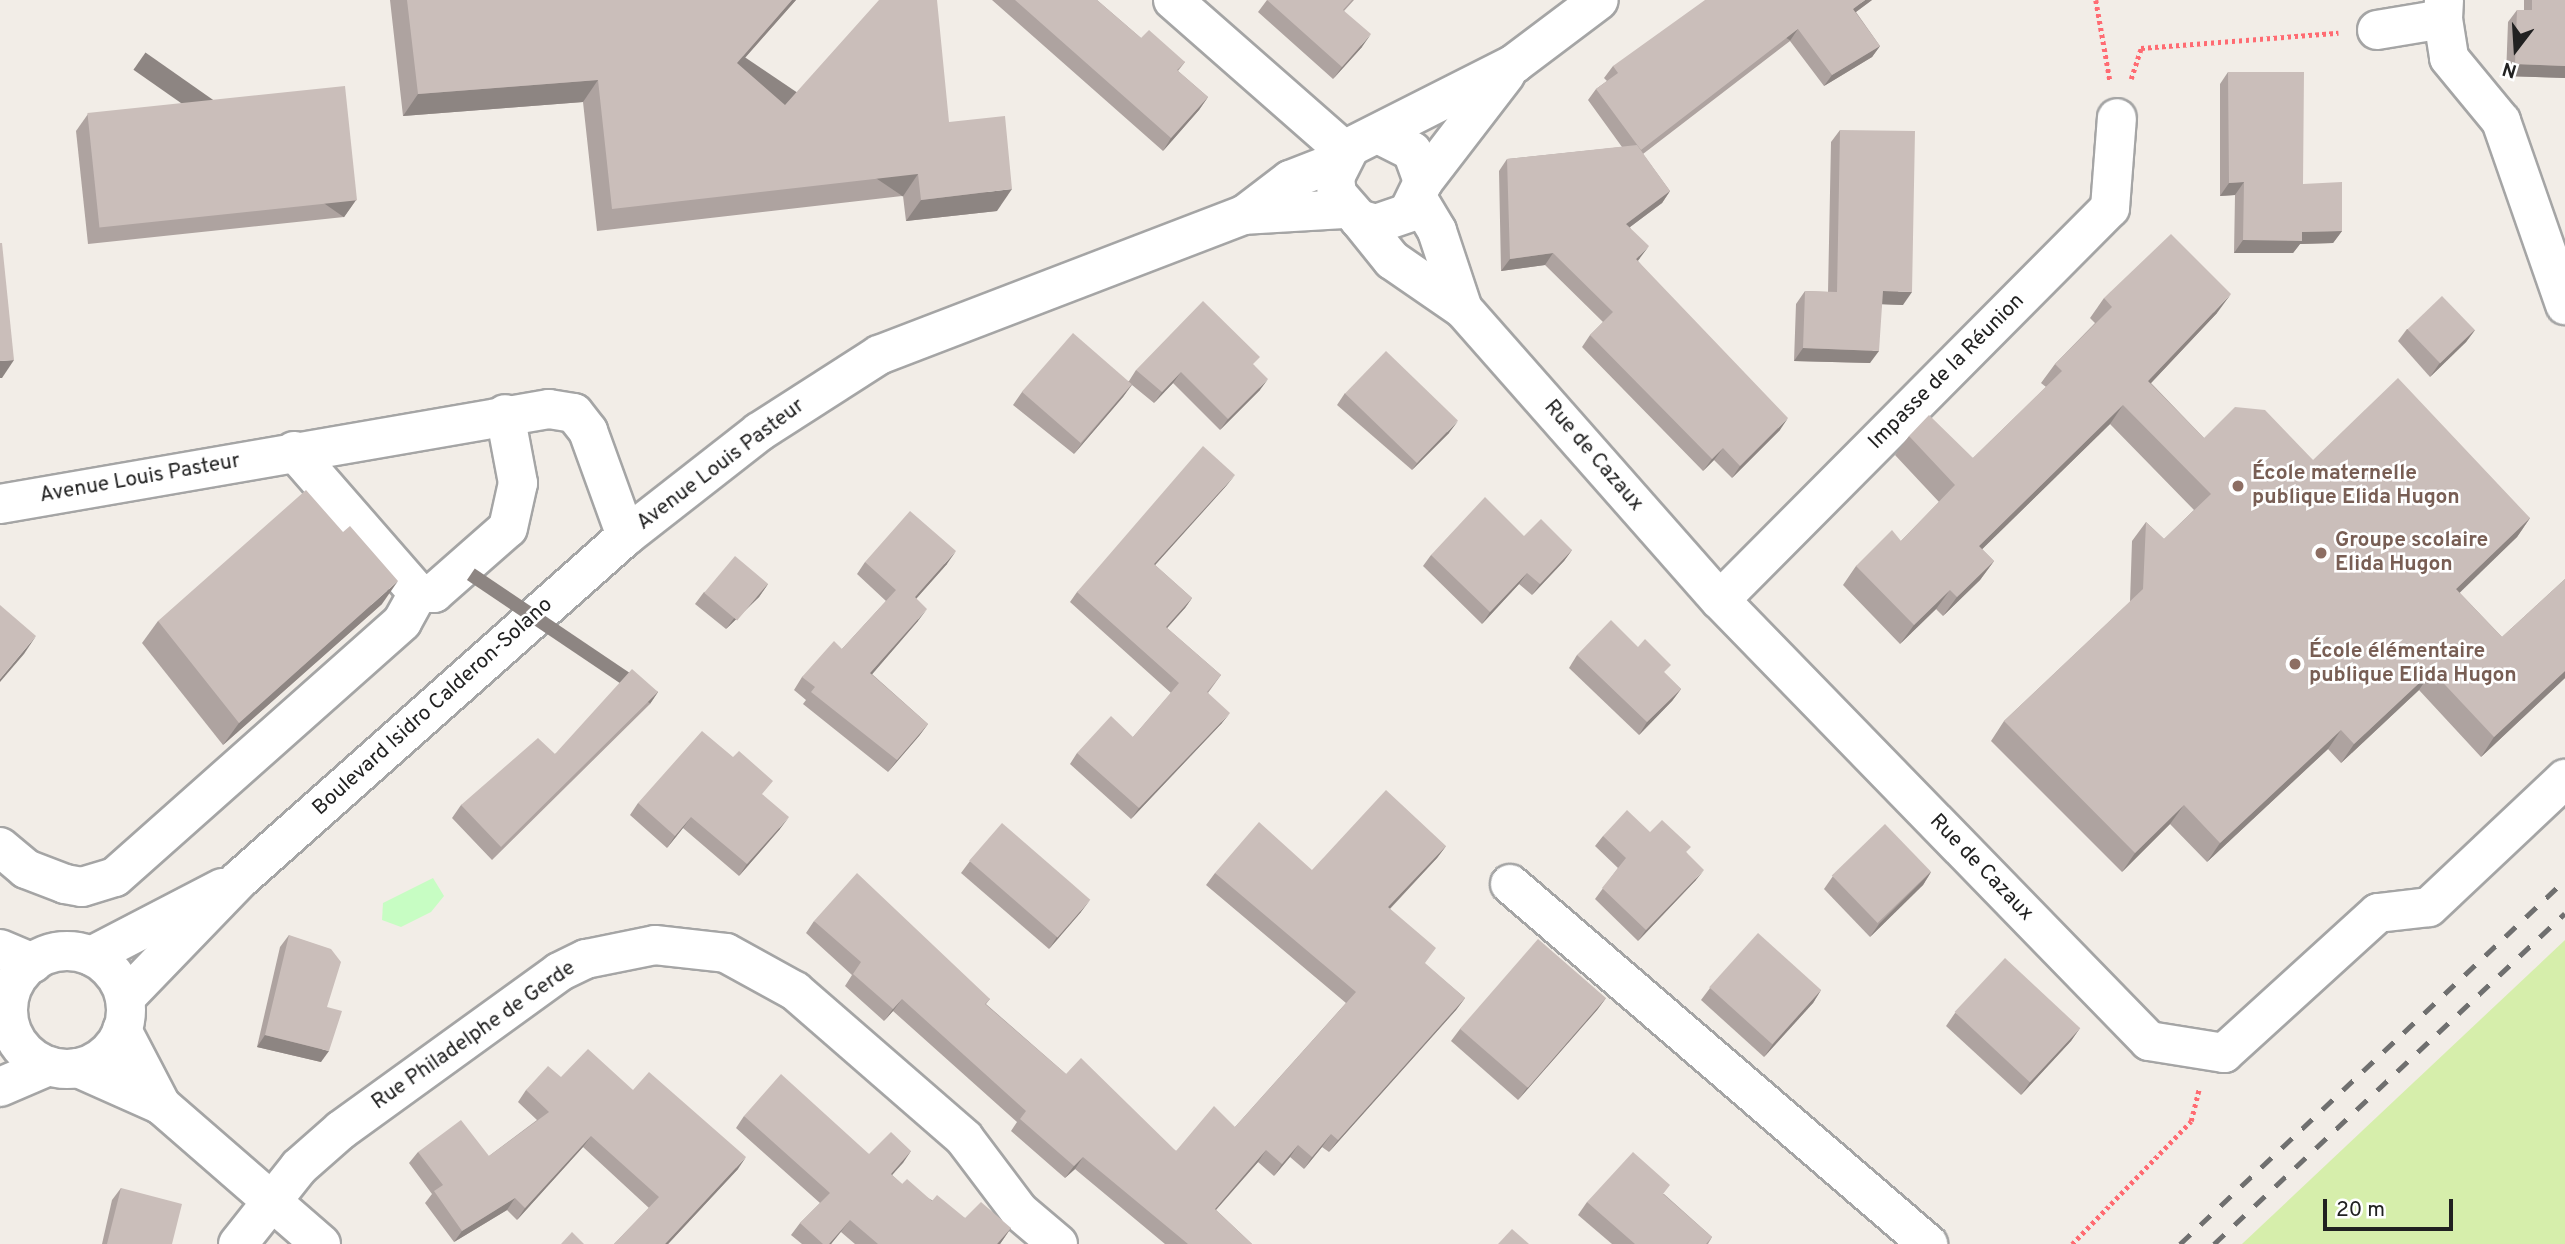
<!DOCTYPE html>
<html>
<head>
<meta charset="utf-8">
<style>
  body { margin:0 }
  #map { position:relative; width:2565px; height:1244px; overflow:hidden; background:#f2ede7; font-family:Overpass,sans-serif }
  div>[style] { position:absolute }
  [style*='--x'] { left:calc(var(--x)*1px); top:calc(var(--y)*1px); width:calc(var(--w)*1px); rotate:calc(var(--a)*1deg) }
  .grass>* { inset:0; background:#d6eeab }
  .park>* { inset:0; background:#c7fdc3 }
  .path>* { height:4.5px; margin-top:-2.25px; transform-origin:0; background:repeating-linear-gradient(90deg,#ff6b72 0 3.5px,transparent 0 7px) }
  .roads { filter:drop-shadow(2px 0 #a5a5a5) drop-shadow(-2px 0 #a5a5a5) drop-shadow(0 2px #a5a5a5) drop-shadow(0 -2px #a5a5a5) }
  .minor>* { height:38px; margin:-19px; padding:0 19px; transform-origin:19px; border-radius:19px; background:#fff }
  .minor>.ring { margin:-19px; padding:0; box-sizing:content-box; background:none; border:38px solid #fff; border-radius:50% }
  .rail>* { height:5px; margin-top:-2.5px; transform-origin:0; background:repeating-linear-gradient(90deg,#6f6f6f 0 14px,transparent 0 28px) }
  .wall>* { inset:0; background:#aea3a0 }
  .shaded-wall>* { inset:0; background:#8d8582; transform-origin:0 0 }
  .building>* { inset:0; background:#cabeba; transform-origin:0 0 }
  .dots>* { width:19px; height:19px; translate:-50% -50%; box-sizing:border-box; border:4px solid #fff; border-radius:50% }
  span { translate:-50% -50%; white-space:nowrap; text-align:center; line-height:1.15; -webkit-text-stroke:5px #fff; paint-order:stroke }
  .street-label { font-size:21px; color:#212121 }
  .education-label { font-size:21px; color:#785e54; font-weight:700 }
  .left { translate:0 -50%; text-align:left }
  .north { position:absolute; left:2481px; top:14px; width:70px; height:70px; -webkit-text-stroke:5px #fff; paint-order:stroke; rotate:197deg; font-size:19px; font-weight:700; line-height:28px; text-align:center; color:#212121 }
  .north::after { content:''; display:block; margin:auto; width:24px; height:32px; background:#212121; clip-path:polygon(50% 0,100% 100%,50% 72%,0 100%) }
  .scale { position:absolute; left:2323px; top:1199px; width:130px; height:32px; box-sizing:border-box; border:4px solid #212121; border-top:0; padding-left:9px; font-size:21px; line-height:24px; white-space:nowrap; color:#212121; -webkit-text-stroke:5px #fff; paint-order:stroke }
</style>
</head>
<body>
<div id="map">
  <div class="grass">
    <i style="clip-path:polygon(2565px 940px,2565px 1244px,2242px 1244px)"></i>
  </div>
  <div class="park">
    <i style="clip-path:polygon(433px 878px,444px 896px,431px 912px,401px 927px,382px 920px,383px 903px)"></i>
  </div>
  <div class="path">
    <i style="--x:2096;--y:0;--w:81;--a:80.1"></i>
    <i style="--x:2131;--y:79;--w:33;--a:-72"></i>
    <i style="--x:2141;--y:48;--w:198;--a:-4.4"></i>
    <i style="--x:2072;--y:1244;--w:171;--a:-45.9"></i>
    <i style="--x:2191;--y:1121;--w:33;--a:-76"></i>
  </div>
  <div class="roads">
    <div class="minor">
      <i style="--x:1173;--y:0;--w:230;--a:41.3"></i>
      <i style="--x:2443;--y:19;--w:39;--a:81"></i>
      <i style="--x:2449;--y:58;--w:82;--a:50.5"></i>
      <i style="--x:2501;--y:121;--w:195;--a:70.8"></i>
      <i style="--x:2377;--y:30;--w:67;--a:-9.5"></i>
      <i style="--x:2443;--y:19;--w:19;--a:-87"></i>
      <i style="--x:1382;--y:136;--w:34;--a:27"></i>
      <i style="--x:1412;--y:151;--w:33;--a:70"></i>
      <i style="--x:1423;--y:182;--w:34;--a:116"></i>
      <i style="--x:1408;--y:213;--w:34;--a:161"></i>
      <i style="--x:1376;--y:224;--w:18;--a:-164"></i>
      <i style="--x:1359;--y:219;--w:33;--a:-131"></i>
      <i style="--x:1337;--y:194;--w:17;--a:-97"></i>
      <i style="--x:1335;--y:177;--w:34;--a:-63"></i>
      <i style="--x:1350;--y:147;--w:184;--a:-26.8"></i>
      <i style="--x:1514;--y:64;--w:106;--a:-37"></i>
      <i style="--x:1423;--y:182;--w:136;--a:-52.5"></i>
      <i style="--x:1418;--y:199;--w:37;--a:59"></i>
      <i style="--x:1437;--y:231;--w:82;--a:71.6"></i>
      <i style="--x:1244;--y:215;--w:58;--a:-37.3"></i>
      <i style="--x:1290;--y:180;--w:53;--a:-21.2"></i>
      <i style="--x:1359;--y:219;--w:53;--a:51.2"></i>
      <i style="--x:1392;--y:260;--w:86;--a:34.6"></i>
      <i style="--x:1463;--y:309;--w:388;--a:48.6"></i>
      <i style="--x:1720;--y:600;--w:615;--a:45.79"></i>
      <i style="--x:2149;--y:1041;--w:76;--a:9.1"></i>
      <i style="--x:2224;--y:1053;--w:208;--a:-42.3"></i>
      <i style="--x:2378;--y:913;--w:51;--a:-6.7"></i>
      <i style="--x:2429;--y:907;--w:187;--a:-43.3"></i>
      <i style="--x:294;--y:451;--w:189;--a:48.9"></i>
      <i style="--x:418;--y:593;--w:16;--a:0"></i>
      <i style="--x:434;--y:593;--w:98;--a:-41.3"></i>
      <i style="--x:508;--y:528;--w:46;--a:-77.5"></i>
      <i style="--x:518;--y:483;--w:70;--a:-100.7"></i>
      <i style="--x:0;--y:504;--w:557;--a:-9.82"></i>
      <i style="--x:549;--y:409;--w:25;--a:9"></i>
      <i style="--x:574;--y:413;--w:23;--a:52"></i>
      <i style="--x:588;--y:431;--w:112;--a:70.1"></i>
      <i style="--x:1720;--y:600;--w:553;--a:-45.15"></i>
      <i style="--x:2110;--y:208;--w:90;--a:-85.6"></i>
      <i style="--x:0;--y:847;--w:34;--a:40"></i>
      <i style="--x:26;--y:869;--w:42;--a:21"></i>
      <i style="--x:65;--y:884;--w:17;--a:10"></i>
      <i style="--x:82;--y:887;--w:34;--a:-17"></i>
      <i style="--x:115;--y:877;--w:384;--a:-41.6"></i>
      <i style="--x:402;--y:622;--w:33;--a:-61"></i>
      <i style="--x:1510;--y:884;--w:552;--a:40.74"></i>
      <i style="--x:0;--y:949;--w:36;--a:23"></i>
      <i class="ring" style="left:8px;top:951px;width:80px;height:80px"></i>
      <i style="--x:91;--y:956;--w:148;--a:-27.4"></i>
      <i style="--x:125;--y:998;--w:165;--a:-46"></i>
      <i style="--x:240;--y:879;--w:516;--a:-41.62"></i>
      <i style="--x:626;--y:536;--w:169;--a:-38"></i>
      <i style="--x:759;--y:432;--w:143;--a:-32.7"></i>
      <i style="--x:879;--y:355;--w:391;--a:-21"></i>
      <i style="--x:1244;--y:215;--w:102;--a:-3.4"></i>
      <i style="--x:122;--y:1030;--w:85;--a:62.5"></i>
      <i style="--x:78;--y:1068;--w:91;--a:24"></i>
      <i style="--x:161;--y:1105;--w:212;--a:41"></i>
      <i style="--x:0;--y:1087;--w:53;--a:-23.2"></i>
      <i style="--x:238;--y:1244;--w:98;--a:-51.6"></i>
      <i style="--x:299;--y:1167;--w:56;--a:-41.4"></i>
      <i style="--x:341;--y:1130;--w:269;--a:-35.9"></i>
      <i style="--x:559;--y:972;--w:30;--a:-26"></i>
      <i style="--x:586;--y:959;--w:70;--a:-11.5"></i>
      <i style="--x:655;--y:945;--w:71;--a:6.4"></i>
      <i style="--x:726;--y:953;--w:79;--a:28.8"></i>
      <i style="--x:795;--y:991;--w:224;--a:41"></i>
      <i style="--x:964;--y:1138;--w:91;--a:53"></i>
      <i style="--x:1019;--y:1211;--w:51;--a:40.2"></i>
    </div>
  </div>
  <div class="rail">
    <i style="--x:2180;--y:1244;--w:530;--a:-43.39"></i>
    <i style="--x:2214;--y:1244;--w:482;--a:-43.3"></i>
  </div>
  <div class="wall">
    <i style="clip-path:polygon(390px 0,796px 0,739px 64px,785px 105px,949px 122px,997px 211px,906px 221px,903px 196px,597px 231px,583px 102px,403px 116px)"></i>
    <i style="clip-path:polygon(992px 0,1097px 0,1141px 38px,1185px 62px,1178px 71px,1208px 97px,1199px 110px,1163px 151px)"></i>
    <i style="clip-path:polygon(1267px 0,1354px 0,1344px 11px,1362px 47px,1333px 79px,1258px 12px)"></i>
    <i style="clip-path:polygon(1872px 0,1856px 12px,1880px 46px,1872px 57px,1824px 86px,1790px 41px,1643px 154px,1670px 191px,1662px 203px,1630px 227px,1640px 258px,1638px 261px,1780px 430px,1732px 478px,1714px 460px,1703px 471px,1582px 347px,1590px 335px,1603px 322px,1545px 265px,1501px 271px,1499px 171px,1507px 159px,1622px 147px,1588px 100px,1596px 89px,1607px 81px,1604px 78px,1613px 66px)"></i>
    <i style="clip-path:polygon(2524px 0,2565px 0,2565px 78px,2506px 76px,2508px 22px,2517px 10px,2524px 10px)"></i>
    <i style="clip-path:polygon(2228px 72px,2303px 184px,2342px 231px,2333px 243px,2300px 244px,2293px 253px,2234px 253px,2235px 195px,2220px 196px,2220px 84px)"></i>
    <i style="clip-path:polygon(88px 114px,356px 200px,344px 217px,88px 244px,76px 131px)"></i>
    <i style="clip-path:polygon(1840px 130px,1903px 305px,1882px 304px,1870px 363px,1794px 361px,1796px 304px,1805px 291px,1828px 292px,1831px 142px)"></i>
    <i style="clip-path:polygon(2104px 298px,2217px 313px,2151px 383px,2204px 438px,2313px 460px,2530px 518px,2517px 537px,2459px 592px,2502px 637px,2565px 579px,2565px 678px,2481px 757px,2419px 690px,2341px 763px,2328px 749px,2207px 862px,2170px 824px,2122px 872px,1991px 741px,2004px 721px,2130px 602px,2132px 541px,2146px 522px,2164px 539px,2194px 510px,2110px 424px,1982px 549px,1994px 561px,1980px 580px,1943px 616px,1936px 609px,1900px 644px,1843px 585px,1856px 566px,1901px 541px,1939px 502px,1895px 455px,1909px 436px,1973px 458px,2046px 387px,2041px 383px,2055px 364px,2095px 323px,2090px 318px)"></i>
    <i style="clip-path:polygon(2407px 329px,2475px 330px,2466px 342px,2430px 377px,2398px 341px)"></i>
    <i style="clip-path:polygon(1254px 365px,1260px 390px,1220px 430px,1173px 383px,1154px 403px,1132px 385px,1123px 397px,1074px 454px,1013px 405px,1022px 392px,1129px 381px,1136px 370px)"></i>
    <i style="clip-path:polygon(1345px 393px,1449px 433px,1412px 470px,1337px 405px)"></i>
    <i style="clip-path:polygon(1227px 485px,1155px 565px,1192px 598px,1185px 608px,1167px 628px,1221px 675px,1208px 693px,1222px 723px,1131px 819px,1070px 764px,1077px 753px,1133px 737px,1171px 693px,1070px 602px,1077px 592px)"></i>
    <i style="clip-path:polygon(1524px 536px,1572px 550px,1564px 561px,1532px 595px,1519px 584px,1482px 624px,1423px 566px,1431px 555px)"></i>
    <i style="clip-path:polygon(865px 562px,947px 564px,916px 599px,918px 621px,872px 674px,928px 724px,919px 736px,888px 772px,803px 704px,806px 700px,794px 690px,802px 677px,842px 649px,886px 601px,857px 574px)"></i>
    <i style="clip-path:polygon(768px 584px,759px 597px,726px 629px,695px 604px,704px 592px)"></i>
    <i style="clip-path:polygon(382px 604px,223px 745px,142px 643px,158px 621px)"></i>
    <i style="clip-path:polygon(1638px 647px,1681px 689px,1672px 701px,1639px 735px,1569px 668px,1577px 655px)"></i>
    <i style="clip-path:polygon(658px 692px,650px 704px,492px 860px,452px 818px,461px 805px,555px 754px)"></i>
    <i style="clip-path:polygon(763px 795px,780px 829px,739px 876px,683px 828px,667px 848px,630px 815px,638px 803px)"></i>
    <i style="clip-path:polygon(1650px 832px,1687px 853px,1696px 880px,1638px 941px,1595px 899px,1618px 868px,1595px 846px,1603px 836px)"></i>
    <i style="clip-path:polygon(1446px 846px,1437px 858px,1390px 909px,1425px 964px,1465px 998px,1456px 1010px,1329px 1152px,1322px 1147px,1304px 1169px,1290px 1157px,1274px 1176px,1258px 1162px,1216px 1210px,1252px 1244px,1165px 1244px,1075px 1169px,1065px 1178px,1011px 1131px,1017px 1122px,893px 1011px,884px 1021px,845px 986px,852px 975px,806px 933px,814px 921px,990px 999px,986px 1004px,1066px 1074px,1176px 1151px,1235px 1127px,1346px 1003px,1206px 885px,1215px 873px,1312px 870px)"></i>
    <i style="clip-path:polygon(970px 861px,1081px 912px,1049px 949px,961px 873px)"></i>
    <i style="clip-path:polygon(1931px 872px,1923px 885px,1870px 937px,1824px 889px,1833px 876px)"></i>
    <i style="clip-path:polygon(289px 935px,327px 1007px,321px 1062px,257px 1047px,280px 947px)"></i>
    <i style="clip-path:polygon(1710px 988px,1821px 990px,1813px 1003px,1764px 1057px,1701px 1000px)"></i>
    <i style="clip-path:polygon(1606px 998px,1597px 1010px,1518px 1100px,1451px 1041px,1460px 1029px)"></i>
    <i style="clip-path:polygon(1955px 1013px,2080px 1028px,2071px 1041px,2021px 1095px,1946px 1026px)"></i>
    <i style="clip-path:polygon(561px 1077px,633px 1090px,738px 1169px,668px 1244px,614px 1244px,649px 1208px,583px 1147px,517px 1220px,507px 1210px,454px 1242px,425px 1203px,432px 1194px,409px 1163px,418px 1152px,489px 1156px,537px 1120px,518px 1102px,526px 1090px)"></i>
    <i style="clip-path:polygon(744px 1116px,869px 1154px,911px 1151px,892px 1175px,902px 1184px,965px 1218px,1011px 1228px,1000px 1244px,855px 1244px,841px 1232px,831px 1244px,802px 1244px,791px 1235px,800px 1223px,820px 1203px,736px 1128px)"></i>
    <i style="clip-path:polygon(121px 1188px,172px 1244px,102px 1244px,112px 1200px)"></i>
    <i style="clip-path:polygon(1664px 1194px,1712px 1237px,1708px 1244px,1612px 1244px,1578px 1215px,1587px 1202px)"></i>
  </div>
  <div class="shaded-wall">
    <i style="clip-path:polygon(792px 0,796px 0,722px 84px,737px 63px)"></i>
    <i style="clip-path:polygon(1865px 0,1872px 0,1845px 20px,1853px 9px)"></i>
    <i style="left:1798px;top:29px;width:14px;height:198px;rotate:124deg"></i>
    <i style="clip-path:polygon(1371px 34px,1362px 47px,1333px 79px,1342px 67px)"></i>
    <i style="clip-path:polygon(1880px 46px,1872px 57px,1824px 86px,1832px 75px)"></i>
    <i style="clip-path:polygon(2515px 64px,2565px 66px,2565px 78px,2506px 76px)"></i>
    <i style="clip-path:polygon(598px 80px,583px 102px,403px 116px,418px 94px)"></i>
    <i style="clip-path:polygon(1208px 97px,1199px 110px,1163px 151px,1171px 138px)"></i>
    <i style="left:918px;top:174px;width:27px;height:308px;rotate:124deg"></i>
    <i style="clip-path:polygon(2244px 182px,2235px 195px,2220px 196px,2229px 183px)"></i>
    <i style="clip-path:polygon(1012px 189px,997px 211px,906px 221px,921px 200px)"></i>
    <i style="clip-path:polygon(1670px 191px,1662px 203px,1618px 236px,1626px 224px)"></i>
    <i style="left:356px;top:200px;width:21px;height:257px;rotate:125deg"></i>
    <i style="clip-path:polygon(2342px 231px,2333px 243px,2300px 244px,2293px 253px,2234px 253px,2243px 240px,2302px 232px)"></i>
    <i style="clip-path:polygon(1649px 246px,1640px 258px,1628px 271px,1636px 259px)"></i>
    <i style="clip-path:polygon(1553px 253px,1545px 265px,1501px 271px,1510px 259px)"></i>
    <i style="clip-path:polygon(1883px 291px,1912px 292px,1903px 305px,1874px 304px)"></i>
    <i style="clip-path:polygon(2231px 294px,2217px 313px,2135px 400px,2148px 381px)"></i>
    <i style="clip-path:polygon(2475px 330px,2466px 342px,2430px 377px,2439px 364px)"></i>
    <i style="clip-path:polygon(1803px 348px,1879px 351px,1870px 363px,1794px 361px)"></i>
    <i style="clip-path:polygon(14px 360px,2px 378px,0 378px,0 361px)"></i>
    <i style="clip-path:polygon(1181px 372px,1173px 383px,1154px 403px,1162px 392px)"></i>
    <i style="clip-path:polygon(1268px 379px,1260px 390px,1220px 430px,1228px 419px)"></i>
    <i style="clip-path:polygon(1132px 384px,1123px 397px,1074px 454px,1083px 442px)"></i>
    <i style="clip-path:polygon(2123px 405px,2110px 424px,1966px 565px,1979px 546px)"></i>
    <i style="clip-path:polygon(1788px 418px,1780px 430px,1732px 478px,1740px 466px)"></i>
    <i style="clip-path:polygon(1458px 421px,1449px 433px,1412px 470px,1421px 458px)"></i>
    <i style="clip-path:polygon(1723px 448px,1714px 460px,1703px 471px,1712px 459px)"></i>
    <i style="clip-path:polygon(1235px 475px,1227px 485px,1147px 574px,1154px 564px)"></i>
    <i style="clip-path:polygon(2530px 518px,2517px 537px,2443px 609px,2456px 589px)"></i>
    <i style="clip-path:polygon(1572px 550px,1564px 561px,1532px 595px,1540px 584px)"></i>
    <i style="clip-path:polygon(956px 551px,947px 564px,906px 610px,915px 597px)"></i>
    <i style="clip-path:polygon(1994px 561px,1980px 580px,1943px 616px,1957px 597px)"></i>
    <i style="clip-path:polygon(1527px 573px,1519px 584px,1482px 624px,1490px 612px)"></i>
    <i style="clip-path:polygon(398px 581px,382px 604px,223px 745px,239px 723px)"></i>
    <i style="clip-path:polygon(768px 584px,759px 597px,726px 629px,735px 617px)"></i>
    <i style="clip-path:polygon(1950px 590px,1936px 609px,1900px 644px,1914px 625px)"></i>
    <i style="clip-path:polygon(1192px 598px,1185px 608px,1159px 637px,1166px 627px)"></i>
    <i style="clip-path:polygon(927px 609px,918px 621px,862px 686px,870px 673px)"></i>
    <i style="clip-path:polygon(36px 636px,24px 654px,0 682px,0 679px)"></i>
    <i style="clip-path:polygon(2432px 671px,2419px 690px,2341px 763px,2354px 744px)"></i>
    <i style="clip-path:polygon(2565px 671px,2565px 678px,2481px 757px,2494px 737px)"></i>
    <i style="clip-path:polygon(1681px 689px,1672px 701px,1639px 735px,1647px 722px)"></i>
    <i style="left:658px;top:692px;width:14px;height:221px;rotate:124deg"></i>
    <i style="clip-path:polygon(1230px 713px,1222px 723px,1131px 819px,1139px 808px)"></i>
    <i style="clip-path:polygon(928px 724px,919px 736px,888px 772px,897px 760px)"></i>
    <i style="clip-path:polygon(2341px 730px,2328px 749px,2207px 862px,2220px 843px)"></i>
    <i style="clip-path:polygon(2184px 805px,2170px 824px,2122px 872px,2135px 853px)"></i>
    <i style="clip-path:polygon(691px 817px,683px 828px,667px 848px,675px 836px)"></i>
    <i style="clip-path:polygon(789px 817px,780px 829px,739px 876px,747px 864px)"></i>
    <i style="clip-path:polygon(1446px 846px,1437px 858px,1380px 919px,1388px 907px)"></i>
    <i style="clip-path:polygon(1704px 870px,1696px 880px,1638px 941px,1646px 930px)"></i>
    <i style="clip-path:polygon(1931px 872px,1923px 885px,1870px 937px,1879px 924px)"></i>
    <i style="clip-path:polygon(1090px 900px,1081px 912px,1049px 949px,1057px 937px)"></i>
    <i style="clip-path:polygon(1821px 990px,1813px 1003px,1764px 1057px,1773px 1044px)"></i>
    <i style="clip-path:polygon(1465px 998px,1456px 1010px,1329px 1152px,1338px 1140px)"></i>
    <i style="clip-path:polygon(1606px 998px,1597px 1010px,1518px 1100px,1527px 1088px)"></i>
    <i style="clip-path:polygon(902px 999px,893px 1011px,884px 1021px,893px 1009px)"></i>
    <i style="clip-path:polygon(2080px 1028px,2071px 1041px,2021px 1095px,2030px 1082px)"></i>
    <i style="clip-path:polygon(265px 1035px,329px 1051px,321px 1062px,257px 1047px)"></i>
    <i style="clip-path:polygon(1331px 1134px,1322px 1147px,1304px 1169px,1312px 1157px)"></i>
    <i style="clip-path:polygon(591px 1136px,583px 1147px,517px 1220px,525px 1208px)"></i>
    <i style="clip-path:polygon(1298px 1145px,1290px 1157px,1274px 1176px,1282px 1164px)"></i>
    <i style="clip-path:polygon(1266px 1150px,1258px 1162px,1206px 1221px,1215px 1209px)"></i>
    <i style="clip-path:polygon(911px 1151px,903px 1163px,882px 1186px,891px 1174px)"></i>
    <i style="clip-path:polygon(746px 1157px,738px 1169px,668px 1244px,665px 1244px)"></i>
    <i style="clip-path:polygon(1083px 1157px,1075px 1169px,1065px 1178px,1074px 1166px)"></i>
    <i style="clip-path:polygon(515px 1198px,507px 1210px,454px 1242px,462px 1231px)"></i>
    <i style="clip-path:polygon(850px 1220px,831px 1244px,829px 1244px)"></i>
    <i style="clip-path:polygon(1011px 1228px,1000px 1244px,997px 1244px)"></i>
  </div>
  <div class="building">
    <i style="clip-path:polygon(407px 0,792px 0,737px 63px,785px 105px,879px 0,937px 0,949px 122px,1005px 116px,1012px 189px,921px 200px,918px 174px,612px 209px,598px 80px,418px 94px)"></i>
    <i style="clip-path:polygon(1015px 0,1097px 0,1141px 38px,1149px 30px,1185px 62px,1177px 70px,1208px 97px,1171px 138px)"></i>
    <i style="clip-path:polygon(1267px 0,1352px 0,1343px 10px,1371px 34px,1342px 67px)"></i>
    <i style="clip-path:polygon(1705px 0,1865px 0,1853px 9px,1880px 46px,1832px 75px,1798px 29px,1641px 150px,1596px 89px,1618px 73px,1613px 66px)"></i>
    <i style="clip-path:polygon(2532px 0,2565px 0,2565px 66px,2515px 64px,2517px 10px,2532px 10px)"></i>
    <i style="clip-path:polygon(2228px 72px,2304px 72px,2303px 184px,2342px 182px,2342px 231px,2302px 232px,2302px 241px,2243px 240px,2244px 182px,2229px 183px)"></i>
    <i style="left:345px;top:86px;width:115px;height:259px;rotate:84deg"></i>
    <i style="clip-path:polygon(1840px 130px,1915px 131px,1912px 292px,1883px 291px,1879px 351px,1803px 348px,1805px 291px,1837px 292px)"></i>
    <i style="clip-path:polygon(1637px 145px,1670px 191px,1626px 224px,1649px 246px,1636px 259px,1788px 418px,1740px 466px,1723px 448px,1712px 459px,1590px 335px,1613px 312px,1553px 253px,1510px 259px,1507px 159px)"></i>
    <i style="clip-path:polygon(2171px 234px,2231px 294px,2148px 381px,2204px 438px,2235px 407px,2265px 410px,2313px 460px,2398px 378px,2530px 518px,2456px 589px,2502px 637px,2565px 579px,2565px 671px,2494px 737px,2432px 671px,2354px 744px,2341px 730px,2220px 843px,2184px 805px,2135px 853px,2004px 721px,2143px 589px,2146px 522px,2164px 539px,2211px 494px,2123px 405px,1979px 546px,1994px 561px,1957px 597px,1950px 590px,1914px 625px,1856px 566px,1892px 530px,1901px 541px,1955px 485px,1909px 436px,1929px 415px,1973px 458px,2062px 371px,2055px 364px,2112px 307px,2104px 298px)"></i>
    <i style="clip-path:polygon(0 243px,2px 243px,14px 360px,0 361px)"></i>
    <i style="left:2442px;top:296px;width:47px;height:48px;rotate:46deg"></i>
    <i style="clip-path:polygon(1203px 301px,1260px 357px,1253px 364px,1268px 379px,1228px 419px,1181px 372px,1162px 392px,1136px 370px)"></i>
    <i style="left:1073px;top:333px;width:78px;height:78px;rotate:41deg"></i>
    <i style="left:1386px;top:351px;width:100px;height:59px;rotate:44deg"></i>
    <i style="clip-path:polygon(1203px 446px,1235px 475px,1154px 564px,1192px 598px,1166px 627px,1221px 675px,1207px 692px,1230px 713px,1139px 808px,1077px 753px,1111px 716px,1133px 737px,1179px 683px,1077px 592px)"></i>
    <i style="clip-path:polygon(306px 490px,343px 532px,350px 526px,398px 581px,239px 723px,158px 621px)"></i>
    <i style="clip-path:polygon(1485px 497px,1524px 536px,1541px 519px,1572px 550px,1540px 584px,1527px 573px,1490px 612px,1431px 555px)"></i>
    <i style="clip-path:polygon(910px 511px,956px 551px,915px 597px,927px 609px,870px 673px,928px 724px,897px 760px,811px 692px,815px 687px,802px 677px,834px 641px,842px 649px,896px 590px,865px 562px)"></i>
    <i style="left:735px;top:556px;width:43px;height:48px;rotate:40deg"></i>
    <i style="clip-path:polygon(0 605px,36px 636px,0 679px)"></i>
    <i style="clip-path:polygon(1611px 620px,1638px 647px,1645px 639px,1671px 665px,1664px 672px,1681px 689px,1647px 722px,1577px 655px)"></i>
    <i style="clip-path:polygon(632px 669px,658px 692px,501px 847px,461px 805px,538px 738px,555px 754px)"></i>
    <i style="clip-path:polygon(702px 731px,733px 757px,739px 751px,773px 781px,762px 794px,789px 817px,747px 864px,691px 817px,675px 836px,638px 803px)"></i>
    <i style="clip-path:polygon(1386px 790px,1446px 846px,1388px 907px,1436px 948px,1425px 963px,1465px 998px,1338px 1140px,1331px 1134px,1312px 1157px,1298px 1145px,1282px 1164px,1266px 1150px,1215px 1209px,1252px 1244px,1188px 1244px,1083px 1157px,1074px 1166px,1020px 1119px,1026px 1111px,902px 999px,893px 1009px,853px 974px,861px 962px,814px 921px,857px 873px,990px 999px,985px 1004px,1066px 1074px,1081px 1058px,1176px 1151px,1214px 1106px,1235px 1127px,1356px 992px,1215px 873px,1259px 822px,1312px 870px)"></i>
    <i style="clip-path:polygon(1627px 810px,1650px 832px,1662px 820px,1691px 847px,1686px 852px,1704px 870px,1646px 930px,1602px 888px,1626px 858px,1603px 836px)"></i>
    <i style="left:1002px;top:823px;width:117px;height:50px;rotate:41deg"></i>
    <i style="left:1885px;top:824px;width:66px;height:74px;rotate:46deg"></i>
    <i style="left:1758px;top:933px;width:85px;height:73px;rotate:42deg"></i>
    <i style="clip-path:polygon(289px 935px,331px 949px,341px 962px,327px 1007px,342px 1011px,329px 1051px,265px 1035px)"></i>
    <i style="left:1538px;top:939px;width:90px;height:119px;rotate:41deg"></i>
    <i style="left:2005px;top:958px;width:103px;height:74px;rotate:43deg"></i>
    <i style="clip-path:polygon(588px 1049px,633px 1090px,649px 1072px,746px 1157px,665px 1244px,614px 1244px,659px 1197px,591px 1136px,525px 1208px,515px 1198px,462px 1231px,434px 1191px,443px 1185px,418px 1152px,461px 1120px,489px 1156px,549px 1112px,526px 1090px,548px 1066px,561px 1077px)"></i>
    <i style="clip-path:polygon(781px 1074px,869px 1154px,891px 1132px,911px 1151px,891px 1174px,902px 1184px,907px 1179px,932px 1201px,937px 1195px,965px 1218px,981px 1202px,1011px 1228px,997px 1244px,878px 1244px,850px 1220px,829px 1244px,823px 1244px,800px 1223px,830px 1193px,744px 1116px)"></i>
    <i style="clip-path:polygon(1633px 1152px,1670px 1185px,1663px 1194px,1712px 1237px,1706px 1244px,1635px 1244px,1587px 1202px)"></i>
    <i style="clip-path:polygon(121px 1188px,182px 1204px,172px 1244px,107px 1244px)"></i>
    <i style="clip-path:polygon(1512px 1229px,1529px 1244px,1498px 1244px)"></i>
    <i style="clip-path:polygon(572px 1232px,584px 1244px,561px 1244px)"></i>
  </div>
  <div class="dots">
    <i style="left:2238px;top:486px;background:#8d6e63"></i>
    <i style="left:2321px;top:553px;background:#8d6e63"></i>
    <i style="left:2295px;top:664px;background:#8d6e63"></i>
  </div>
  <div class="street-label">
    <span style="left:1947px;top:372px;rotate:-45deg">Impasse de la Réunion</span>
    <span style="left:1593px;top:456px;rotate:49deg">Rue de Cazaux</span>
    <span style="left:721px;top:465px;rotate:-37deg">Avenue Louis Pasteur</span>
    <span style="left:140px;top:479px;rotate:-10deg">Avenue Louis Pasteur</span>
    <span style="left:433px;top:707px;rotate:-42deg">Boulevard Isidro Calderon-Solano</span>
    <span style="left:1981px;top:868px;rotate:46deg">Rue de Cazaux</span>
    <span style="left:474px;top:1036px;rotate:-35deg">Rue Philadelphe de Gerde</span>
  </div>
  <div class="education-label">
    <span class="left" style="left:2252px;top:486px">École maternelle<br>publique Elida Hugon</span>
    <span class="left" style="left:2335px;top:553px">Groupe scolaire<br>Elida Hugon</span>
    <span class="left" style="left:2309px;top:664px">École élémentaire<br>publique Elida Hugon</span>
  </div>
  <div class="north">N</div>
  <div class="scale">20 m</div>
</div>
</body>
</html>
